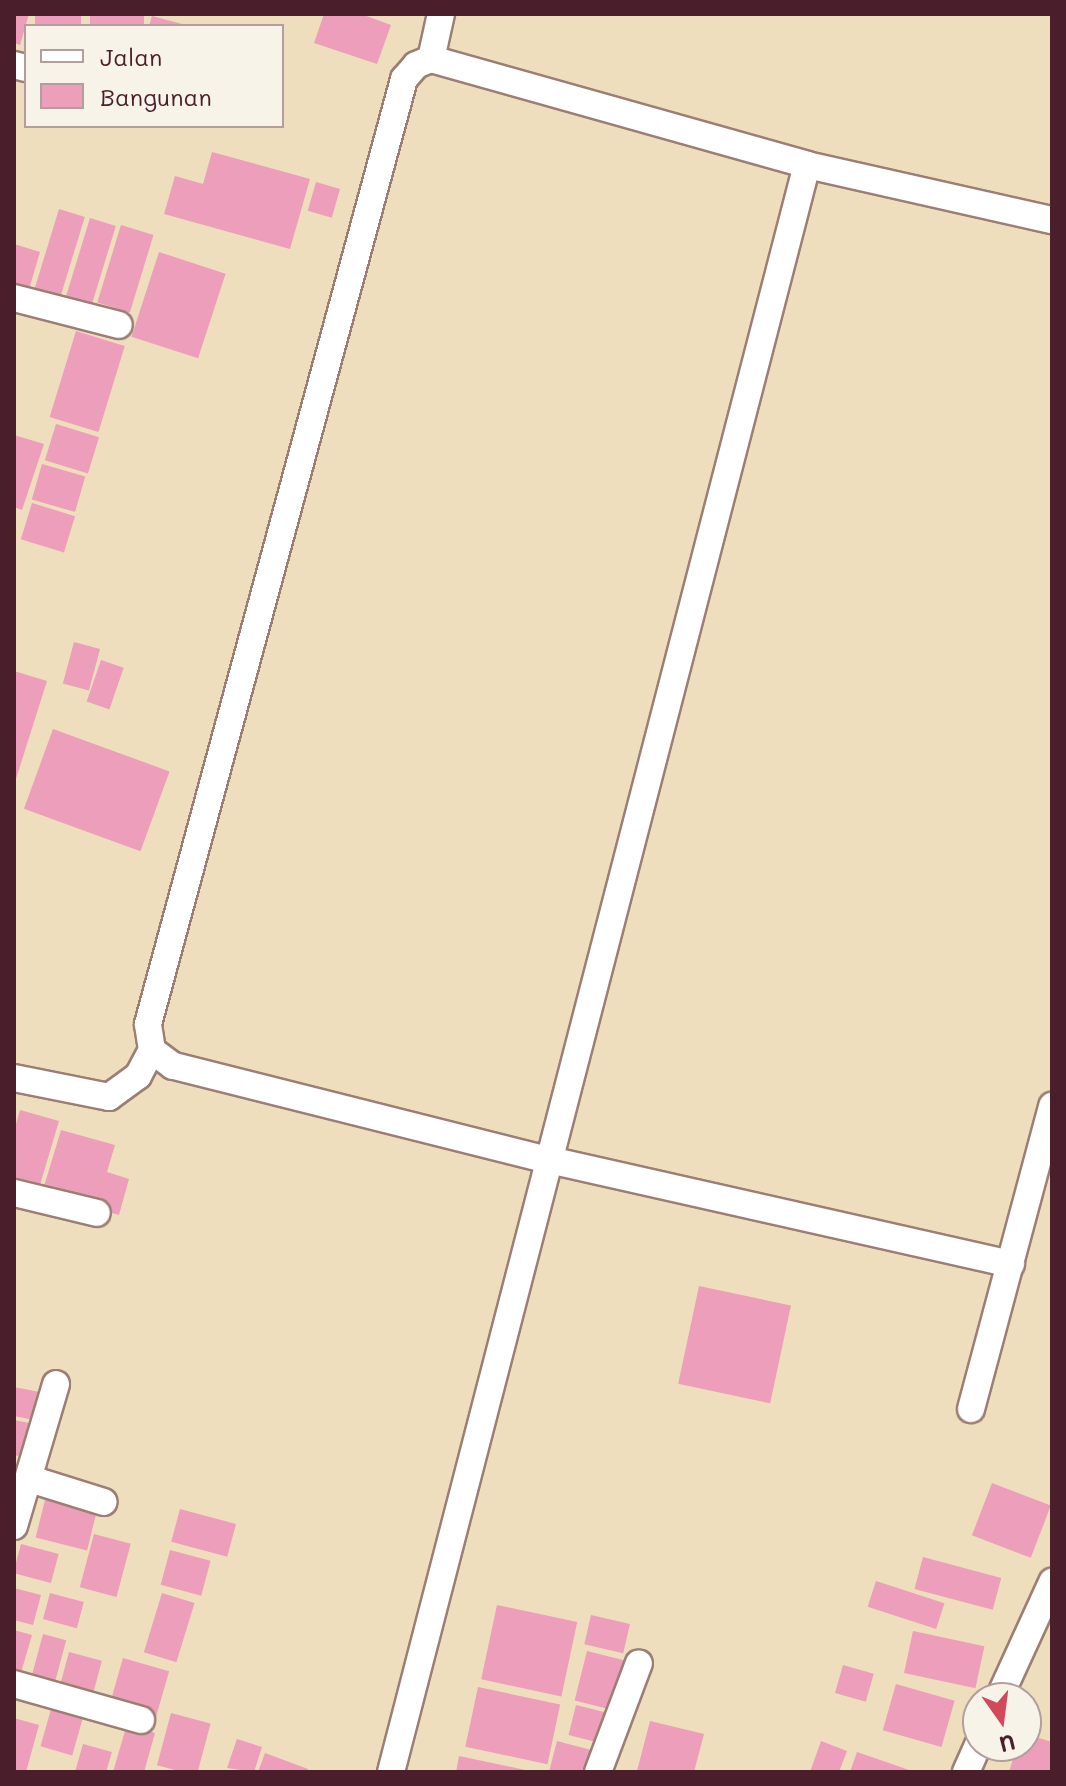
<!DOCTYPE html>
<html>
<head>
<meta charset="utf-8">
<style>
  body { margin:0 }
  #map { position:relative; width:1066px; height:1786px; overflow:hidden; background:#eedebd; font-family:Mali,sans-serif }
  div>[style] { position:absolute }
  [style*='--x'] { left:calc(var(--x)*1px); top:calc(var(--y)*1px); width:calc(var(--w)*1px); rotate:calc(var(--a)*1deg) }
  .building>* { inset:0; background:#ec9eba; transform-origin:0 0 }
  .roads { filter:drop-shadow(2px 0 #9c7e74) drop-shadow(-2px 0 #9c7e74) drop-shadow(0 2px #9c7e74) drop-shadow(0 -2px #9c7e74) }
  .street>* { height:26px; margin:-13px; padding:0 13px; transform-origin:13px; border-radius:13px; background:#fff }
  span { translate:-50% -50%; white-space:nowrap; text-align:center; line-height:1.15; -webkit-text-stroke:7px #f7f3e8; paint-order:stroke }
  .frame { position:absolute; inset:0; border:16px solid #4a1f2b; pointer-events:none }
  .legend { position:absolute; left:24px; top:24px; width:260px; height:104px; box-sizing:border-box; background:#f7f3e8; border:2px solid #b29e9c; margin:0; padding:10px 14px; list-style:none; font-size:24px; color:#4a1f2b }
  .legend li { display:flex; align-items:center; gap:16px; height:40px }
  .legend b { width:40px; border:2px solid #b29e9c }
  .north { position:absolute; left:962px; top:1682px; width:80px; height:80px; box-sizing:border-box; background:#f7f3e8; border:2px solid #b29e9c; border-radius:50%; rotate:166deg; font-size:22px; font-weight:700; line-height:32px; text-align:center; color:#4a1f2b }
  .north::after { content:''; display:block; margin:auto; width:28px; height:36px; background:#d1495b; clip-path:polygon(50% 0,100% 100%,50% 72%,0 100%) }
</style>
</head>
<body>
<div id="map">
  <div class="building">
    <i style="clip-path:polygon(14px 14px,29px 14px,20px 45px,14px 43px)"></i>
    <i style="left:35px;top:14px;width:46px;height:13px"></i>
    <i style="left:90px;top:14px;width:54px;height:12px"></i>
    <i style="clip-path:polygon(324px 14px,361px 14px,391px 25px,377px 64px,314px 43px)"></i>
    <i style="clip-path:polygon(152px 16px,186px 25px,186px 26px,149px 26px)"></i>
    <i style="clip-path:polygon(212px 152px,310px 179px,290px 249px,164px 214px,175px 176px,203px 184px)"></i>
    <i style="left:316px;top:182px;width:25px;height:30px;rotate:16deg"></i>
    <i style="left:59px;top:209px;width:27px;height:86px;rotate:17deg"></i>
    <i style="left:90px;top:218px;width:27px;height:86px;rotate:17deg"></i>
    <i style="left:121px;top:225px;width:34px;height:81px;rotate:17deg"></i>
    <i style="clip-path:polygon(14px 244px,40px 252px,27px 296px,14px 292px)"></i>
    <i style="left:159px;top:252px;width:70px;height:89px;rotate:18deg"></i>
    <i style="left:76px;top:331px;width:51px;height:90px;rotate:17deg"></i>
    <i style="left:56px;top:424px;width:45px;height:38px;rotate:17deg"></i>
    <i style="clip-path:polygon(14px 435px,44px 444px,22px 510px,14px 507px)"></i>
    <i style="left:42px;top:464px;width:45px;height:37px;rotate:16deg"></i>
    <i style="left:32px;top:503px;width:45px;height:38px;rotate:17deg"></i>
    <i style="left:74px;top:642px;width:27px;height:43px;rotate:15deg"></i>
    <i style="left:101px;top:660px;width:24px;height:44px;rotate:19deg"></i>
    <i style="clip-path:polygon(14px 671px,47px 681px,15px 782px,14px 782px)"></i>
    <i style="left:53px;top:729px;width:124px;height:85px;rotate:20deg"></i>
    <i style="clip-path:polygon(20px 1110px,59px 1121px,39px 1188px,14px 1181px,14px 1131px)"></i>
    <i style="clip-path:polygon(61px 1130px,115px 1145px,107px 1172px,129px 1179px,119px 1215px,42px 1193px)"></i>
    <i style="left:699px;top:1286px;width:94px;height:100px;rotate:12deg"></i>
    <i style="clip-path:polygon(14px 1387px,50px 1394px,44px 1422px,14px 1416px)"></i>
    <i style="clip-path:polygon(14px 1420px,39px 1425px,32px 1459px,14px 1455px)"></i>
    <i style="left:992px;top:1483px;width:63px;height:56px;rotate:21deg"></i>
    <i style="left:47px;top:1492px;width:53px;height:47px;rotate:14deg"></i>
    <i style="left:180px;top:1509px;width:58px;height:34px;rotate:15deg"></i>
    <i style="left:94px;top:1534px;width:38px;height:55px;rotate:15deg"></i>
    <i style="left:21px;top:1544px;width:39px;height:30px;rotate:15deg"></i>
    <i style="left:170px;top:1550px;width:42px;height:36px;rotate:15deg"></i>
    <i style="left:923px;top:1557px;width:81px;height:33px;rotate:15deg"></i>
    <i style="left:876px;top:1581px;width:72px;height:27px;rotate:18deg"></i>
    <i style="clip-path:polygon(14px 1588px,41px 1595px,33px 1625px,14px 1620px)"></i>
    <i style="left:50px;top:1593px;width:35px;height:27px;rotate:15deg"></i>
    <i style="left:162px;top:1593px;width:34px;height:62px;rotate:17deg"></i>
    <i style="left:497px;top:1605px;width:82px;height:76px;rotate:12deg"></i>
    <i style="left:591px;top:1615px;width:40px;height:30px;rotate:13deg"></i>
    <i style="clip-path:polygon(14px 1630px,32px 1635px,20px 1676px,14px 1674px)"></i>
    <i style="left:913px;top:1631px;width:73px;height:43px;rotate:12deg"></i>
    <i style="left:43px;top:1634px;width:24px;height:49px;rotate:15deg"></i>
    <i style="left:587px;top:1651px;width:42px;height:51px;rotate:14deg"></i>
    <i style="left:69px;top:1652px;width:34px;height:41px;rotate:15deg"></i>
    <i style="left:123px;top:1658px;width:48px;height:48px;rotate:16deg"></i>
    <i style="left:843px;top:1665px;width:32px;height:29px;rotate:16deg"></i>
    <i style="left:896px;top:1684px;width:61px;height:48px;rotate:16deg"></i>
    <i style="left:478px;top:1687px;width:84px;height:61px;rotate:12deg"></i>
    <i style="left:576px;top:1705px;width:37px;height:31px;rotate:14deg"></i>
    <i style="left:52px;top:1706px;width:33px;height:42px;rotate:16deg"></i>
    <i style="left:171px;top:1713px;width:41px;height:54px;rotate:15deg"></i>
    <i style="clip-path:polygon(14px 1718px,39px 1725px,26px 1772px,14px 1772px)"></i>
    <i style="clip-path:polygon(650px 1721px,704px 1734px,694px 1772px,637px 1771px)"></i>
    <i style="clip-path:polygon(127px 1724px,155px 1733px,144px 1772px,113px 1772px)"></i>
    <i style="clip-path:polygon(1026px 1734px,1052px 1742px,1052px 1772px,1009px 1772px,1017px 1746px,1026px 1746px)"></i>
    <i style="clip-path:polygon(237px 1739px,262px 1747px,254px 1772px,227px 1768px)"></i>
    <i style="clip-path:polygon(557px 1741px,595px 1751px,589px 1772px,549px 1772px)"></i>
    <i style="clip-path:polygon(821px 1741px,847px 1751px,839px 1772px,810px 1772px)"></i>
    <i style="clip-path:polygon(83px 1744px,112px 1752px,106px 1772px,75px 1772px)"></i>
    <i style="clip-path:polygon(857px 1752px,915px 1772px,850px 1772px)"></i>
    <i style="clip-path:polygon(265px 1753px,308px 1769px,307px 1772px,258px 1772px)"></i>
    <i style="clip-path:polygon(459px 1756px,530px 1771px,529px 1772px,456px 1772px)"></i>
  </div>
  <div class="roads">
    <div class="street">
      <i style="--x:431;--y:59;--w:46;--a:-77.5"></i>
      <i style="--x:14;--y:65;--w:12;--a:14"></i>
      <i style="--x:14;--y:298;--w:108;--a:14.4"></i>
      <i style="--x:14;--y:1078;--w:97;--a:11.3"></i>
      <i style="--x:109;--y:1097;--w:36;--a:-36"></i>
      <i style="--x:138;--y:1076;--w:30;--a:-62"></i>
      <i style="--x:14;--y:1193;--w:85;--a:13.5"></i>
      <i style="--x:1011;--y:1264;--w:475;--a:-167.3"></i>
      <i style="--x:548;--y:1160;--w:387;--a:-165.9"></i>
      <i style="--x:173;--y:1066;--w:26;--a:-143"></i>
      <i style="--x:152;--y:1050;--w:26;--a:-99"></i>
      <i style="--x:148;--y:1024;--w:979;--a:-74.84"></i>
      <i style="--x:404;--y:79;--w:18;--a:-49"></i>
      <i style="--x:416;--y:65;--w:16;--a:-22"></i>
      <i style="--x:431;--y:59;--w:391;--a:15.7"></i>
      <i style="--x:807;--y:165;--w:251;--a:12.7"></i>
      <i style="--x:971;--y:1409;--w:314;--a:-75"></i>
      <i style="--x:30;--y:1479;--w:77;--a:17.3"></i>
      <i style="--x:14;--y:1526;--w:148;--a:-73.5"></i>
      <i style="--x:14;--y:1684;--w:132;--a:15.8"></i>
      <i style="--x:999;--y:1698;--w:128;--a:-65.4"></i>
      <i style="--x:391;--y:1772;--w:1660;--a:-75.49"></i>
      <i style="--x:598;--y:1772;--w:116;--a:-69.4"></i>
      <i style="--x:966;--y:1772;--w:30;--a:-66"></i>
    </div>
  </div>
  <div class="frame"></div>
  <ul class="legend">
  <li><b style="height:10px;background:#fff"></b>Jalan</li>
  <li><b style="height:22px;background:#ec9eba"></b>Bangunan</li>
  </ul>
  <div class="north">U</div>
</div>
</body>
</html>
